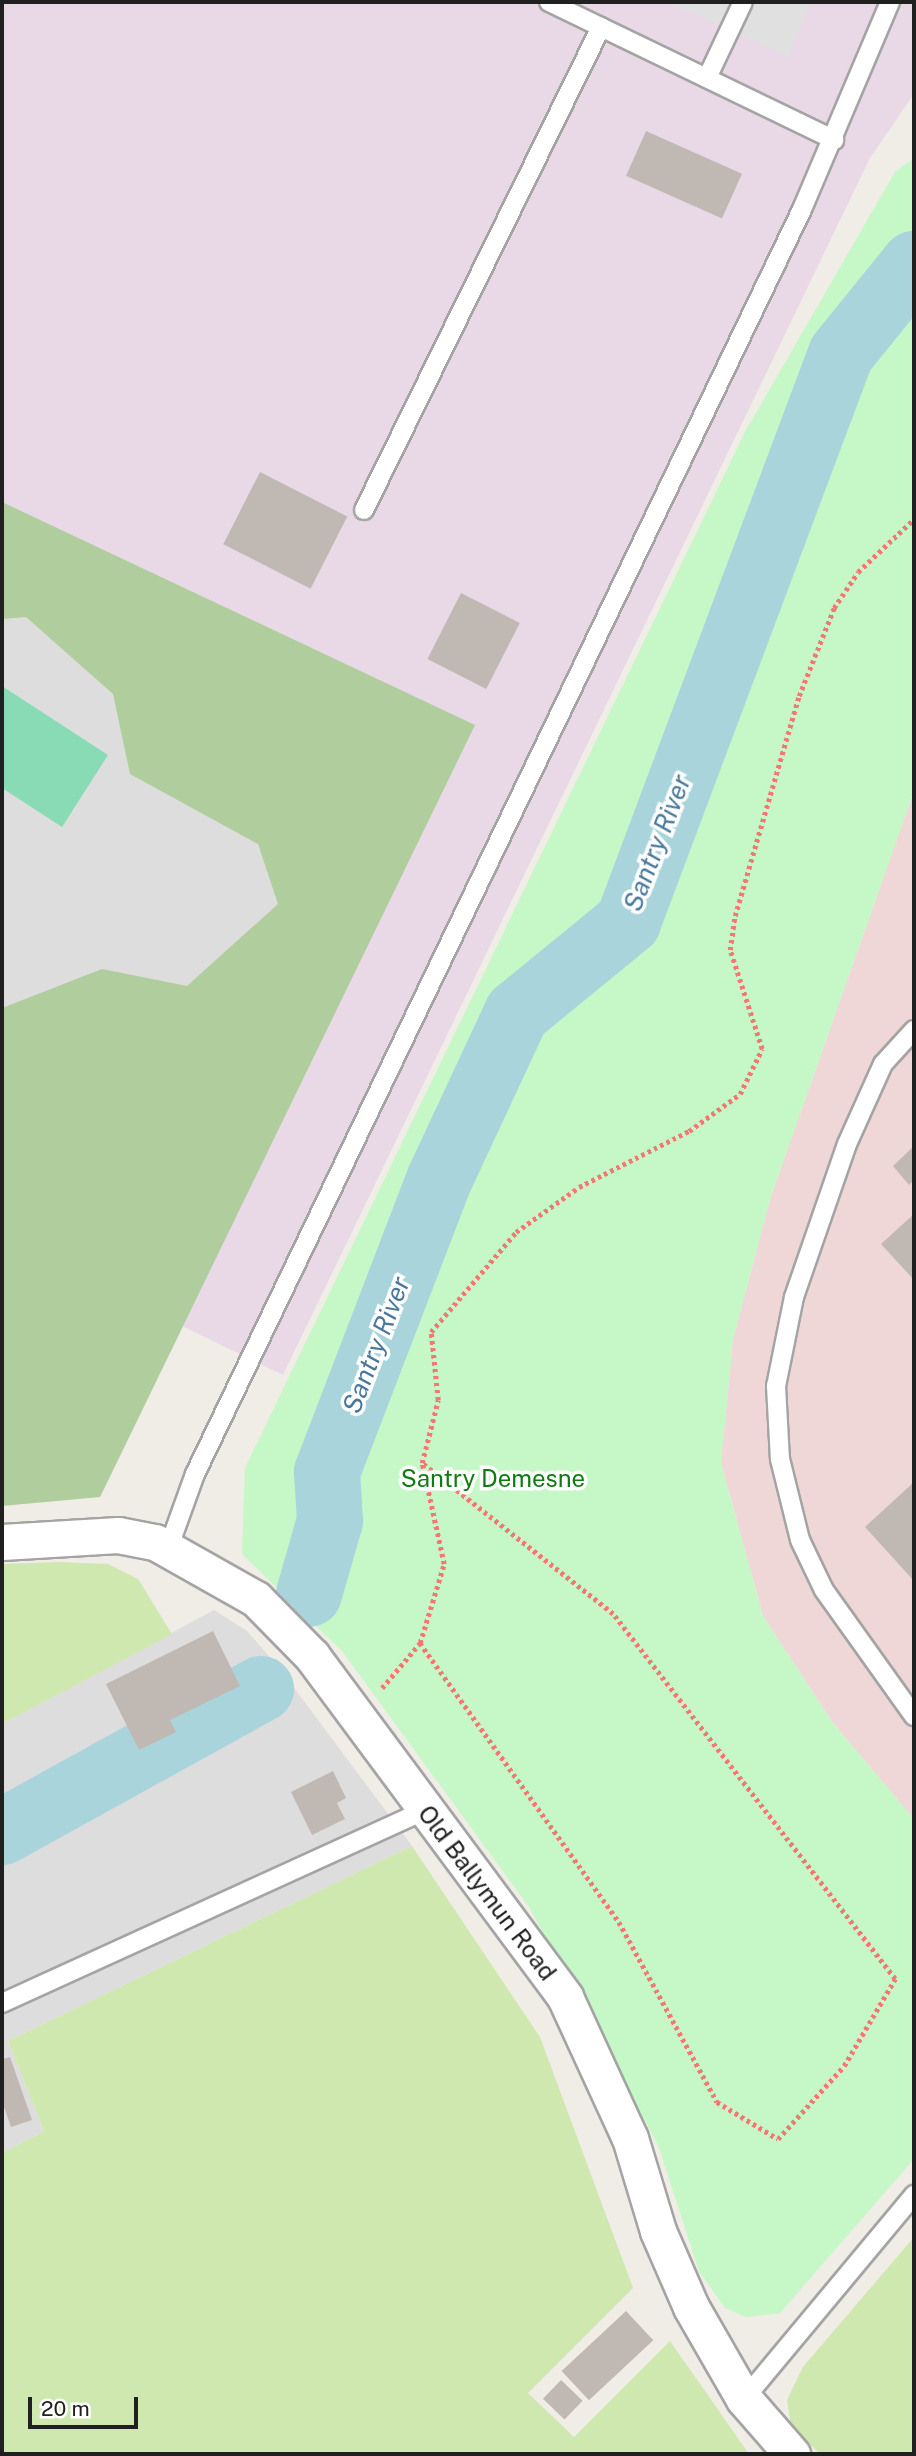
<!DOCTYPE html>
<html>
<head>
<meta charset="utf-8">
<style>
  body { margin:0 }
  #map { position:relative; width:916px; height:2456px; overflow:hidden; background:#f0ece6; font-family:"Public Sans",sans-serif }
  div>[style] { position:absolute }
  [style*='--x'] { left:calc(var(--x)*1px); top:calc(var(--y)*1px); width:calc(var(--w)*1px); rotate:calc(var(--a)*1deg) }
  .residential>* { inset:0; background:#dedddd }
  .commercial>* { inset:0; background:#f0d7d7 }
  .industrial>* { inset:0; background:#e9d9e7 }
  .grass>* { inset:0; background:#cfe8af }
  .forest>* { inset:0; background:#afcd9d }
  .park>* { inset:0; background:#c6f7c6 }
  .pitch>* { inset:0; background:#88dbb5 }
  .parking>* { inset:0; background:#e0e0e0 }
  .river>* { height:66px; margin:-33px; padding:0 33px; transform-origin:33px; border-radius:33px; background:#a9d4db }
  .building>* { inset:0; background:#c0b8b3; transform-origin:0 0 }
  .path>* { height:4.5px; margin-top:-2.25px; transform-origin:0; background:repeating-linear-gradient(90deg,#f47773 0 3.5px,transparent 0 7px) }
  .roads { filter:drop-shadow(2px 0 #a4a4a4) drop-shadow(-2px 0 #a4a4a4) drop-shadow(0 2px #a4a4a4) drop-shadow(0 -2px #a4a4a4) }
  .lane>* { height:18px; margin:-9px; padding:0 9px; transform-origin:9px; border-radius:9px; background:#fff }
  .street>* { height:35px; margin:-17.5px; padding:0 17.5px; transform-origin:17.5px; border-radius:17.5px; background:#fff }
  span { translate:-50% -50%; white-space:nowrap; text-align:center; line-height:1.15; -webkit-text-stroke:7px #fff; paint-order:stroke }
  .park-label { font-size:24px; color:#107b11 }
  .street-label { font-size:24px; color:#202020 }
  .water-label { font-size:26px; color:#49789c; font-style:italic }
  .frame { position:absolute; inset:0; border:4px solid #202020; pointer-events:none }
  .scale { position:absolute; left:28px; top:2397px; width:110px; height:32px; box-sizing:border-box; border:4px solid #202020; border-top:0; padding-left:9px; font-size:21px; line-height:24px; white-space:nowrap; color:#202020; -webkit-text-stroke:5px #fff; paint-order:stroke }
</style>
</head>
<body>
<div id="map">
  <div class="residential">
    <i style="clip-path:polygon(2px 502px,475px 725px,100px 1497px,2px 1499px)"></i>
    <i style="clip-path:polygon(214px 1610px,247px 1631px,280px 1669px,412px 1846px,8px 2041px,44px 2131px,2px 2153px,2px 1724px)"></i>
  </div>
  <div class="commercial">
    <i style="clip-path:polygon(914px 791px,914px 1819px,833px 1723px,763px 1616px,721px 1463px,733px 1340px,770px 1199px)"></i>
  </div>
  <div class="industrial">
    <i style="clip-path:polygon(2px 2px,914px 2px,914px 94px,870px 158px,283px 1375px,182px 1326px,474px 725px,2px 502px)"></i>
  </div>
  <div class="grass">
    <i style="clip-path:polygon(60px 1562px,108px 1564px,138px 1579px,172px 1634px,2px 1724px,2px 1564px)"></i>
    <i style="clip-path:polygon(412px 1846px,540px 2037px,633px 2288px,528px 2393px,574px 2437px,670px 2341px,749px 2454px,2px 2454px,2px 2153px,44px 2131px,8px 2041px)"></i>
    <i style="clip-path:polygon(914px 2237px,914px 2454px,820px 2454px,791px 2426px,787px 2400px,803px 2367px)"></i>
  </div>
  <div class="forest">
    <i style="clip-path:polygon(2px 502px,475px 725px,100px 1497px,2px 1506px,2px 1008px,102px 969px,187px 986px,278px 904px,258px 844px,130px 774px,113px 694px,26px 617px,2px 619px)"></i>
  </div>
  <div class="park">
    <i style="clip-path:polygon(914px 158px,914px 791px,770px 1199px,733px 1340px,721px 1463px,763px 1616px,833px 1723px,914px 1819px,914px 2159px,780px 2313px,746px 2317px,725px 2308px,699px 2271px,658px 2145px,529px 1907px,342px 1651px,242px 1554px,245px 1468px,745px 432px,895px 172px)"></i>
  </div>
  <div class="pitch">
    <i style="clip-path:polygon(2px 686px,108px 755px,62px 827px,2px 788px)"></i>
  </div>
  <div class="parking">
    <i style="clip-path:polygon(669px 2px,811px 2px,788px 56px)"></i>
  </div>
  <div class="river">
    <i style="--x:309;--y:1594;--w:76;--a:-74"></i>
    <i style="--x:330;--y:1521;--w:49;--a:-93.5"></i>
    <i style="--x:327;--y:1472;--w:315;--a:-69"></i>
    <i style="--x:440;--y:1178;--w:182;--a:-65"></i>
    <i style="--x:517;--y:1013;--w:144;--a:-39.3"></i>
    <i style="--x:628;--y:922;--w:607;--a:-69.44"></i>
    <i style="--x:841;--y:354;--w:116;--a:-51"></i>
    <i style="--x:2;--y:1832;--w:296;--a:-28.9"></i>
  </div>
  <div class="building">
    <i style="left:646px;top:131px;width:105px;height:49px;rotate:24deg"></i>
    <i style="left:260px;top:472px;width:98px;height:81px;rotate:27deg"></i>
    <i style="left:461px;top:593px;width:66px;height:74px;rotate:27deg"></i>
    <i style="clip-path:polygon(914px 1146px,914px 1180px,909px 1185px,893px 1166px)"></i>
    <i style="clip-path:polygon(914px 1214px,914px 1280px,881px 1244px)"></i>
    <i style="clip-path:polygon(914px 1482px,914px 1581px,865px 1527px)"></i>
    <i style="clip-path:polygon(213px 1631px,240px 1686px,170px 1720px,176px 1732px,139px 1750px,106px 1684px)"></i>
    <i style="clip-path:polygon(333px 1771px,346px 1798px,337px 1803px,345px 1819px,312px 1835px,291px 1792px)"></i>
    <i style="clip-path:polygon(10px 2057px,32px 2120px,11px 2127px,2px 2101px,2px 2059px)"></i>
    <i style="left:626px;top:2311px;width:40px;height:88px;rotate:47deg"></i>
    <i style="left:561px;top:2380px;width:30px;height:26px;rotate:44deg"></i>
  </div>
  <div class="path">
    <i style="--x:420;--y:1643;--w:343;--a:54.5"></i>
    <i style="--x:619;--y:1922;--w:205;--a:61.4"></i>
    <i style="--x:717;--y:2102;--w:71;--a:31.2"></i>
    <i style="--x:778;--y:2139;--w:98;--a:-47.9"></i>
    <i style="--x:844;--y:2066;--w:101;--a:-59.6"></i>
    <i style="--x:895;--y:1979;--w:461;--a:-127.7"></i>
    <i style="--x:613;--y:1614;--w:243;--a:-141.7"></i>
    <i style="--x:382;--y:1688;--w:59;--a:-49.8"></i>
    <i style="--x:420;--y:1643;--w:83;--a:-73.1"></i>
    <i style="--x:444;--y:1564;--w:103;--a:-102.3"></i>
    <i style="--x:422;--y:1463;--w:65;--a:-75.7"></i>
    <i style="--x:438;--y:1400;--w:68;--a:-95.9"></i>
    <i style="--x:431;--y:1332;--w:131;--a:-49.6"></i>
    <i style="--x:516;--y:1232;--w:77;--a:-35.5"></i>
    <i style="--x:579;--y:1187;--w:123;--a:-27"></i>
    <i style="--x:689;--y:1131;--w:63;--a:-36"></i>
    <i style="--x:740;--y:1094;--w:50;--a:-63.9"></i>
    <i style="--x:762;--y:1049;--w:104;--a:-107.9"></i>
    <i style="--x:730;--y:950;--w:34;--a:-82"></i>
    <i style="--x:735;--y:916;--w:229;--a:-73.8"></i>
    <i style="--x:799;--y:696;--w:95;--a:-68.3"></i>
    <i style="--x:834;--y:608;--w:43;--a:-56.3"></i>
    <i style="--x:858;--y:572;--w:77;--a:-43.4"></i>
  </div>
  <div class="roads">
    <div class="lane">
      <i style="--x:549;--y:2;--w:317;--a:25.8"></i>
      <i style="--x:707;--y:78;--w:84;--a:-64.7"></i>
      <i style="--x:364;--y:510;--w:538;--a:-63.86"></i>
      <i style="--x:914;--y:1030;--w:46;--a:132.4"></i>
      <i style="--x:883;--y:1064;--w:88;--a:114.2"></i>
      <i style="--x:847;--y:1144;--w:162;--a:109.1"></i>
      <i style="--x:794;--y:1297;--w:91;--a:101.4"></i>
      <i style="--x:776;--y:1386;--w:73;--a:86.9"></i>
      <i style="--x:780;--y:1459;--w:83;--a:76.1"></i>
      <i style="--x:800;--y:1540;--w:55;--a:64.4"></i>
      <i style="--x:824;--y:1590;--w:155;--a:54.5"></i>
      <i style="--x:168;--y:1549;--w:80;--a:-70.2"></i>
      <i style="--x:195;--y:1474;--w:1405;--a:-64.36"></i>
      <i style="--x:803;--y:207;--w:223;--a:-67"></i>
      <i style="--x:2;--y:2003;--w:466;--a:-24.5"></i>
      <i style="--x:744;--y:2399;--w:266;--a:-50.2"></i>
    </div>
    <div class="street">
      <i style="--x:2;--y:1542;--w:116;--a:-3.5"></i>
      <i style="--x:118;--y:1535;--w:38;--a:11"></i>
      <i style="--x:155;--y:1542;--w:116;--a:29.4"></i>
      <i style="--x:256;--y:1599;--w:80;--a:45.5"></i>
      <i style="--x:312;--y:1656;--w:425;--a:53.4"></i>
      <i style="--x:565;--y:1997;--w:155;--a:65.3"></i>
      <i style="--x:630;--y:2138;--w:97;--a:73.2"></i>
      <i style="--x:658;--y:2231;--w:83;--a:66.5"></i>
      <i style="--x:691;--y:2307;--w:106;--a:60.1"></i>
      <i style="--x:744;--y:2399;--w:73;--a:48.9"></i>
    </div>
  </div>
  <div class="park-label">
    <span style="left:493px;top:1479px">Santry Demesne</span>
  </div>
  <div class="street-label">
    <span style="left:487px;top:1893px;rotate:53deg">Old Ballymun Road</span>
  </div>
  <div class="water-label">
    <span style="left:657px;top:843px;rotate:-69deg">Santry River</span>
    <span style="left:376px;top:1345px;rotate:-69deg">Santry River</span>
  </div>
  <div class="frame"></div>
  <div class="scale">20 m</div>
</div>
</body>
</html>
